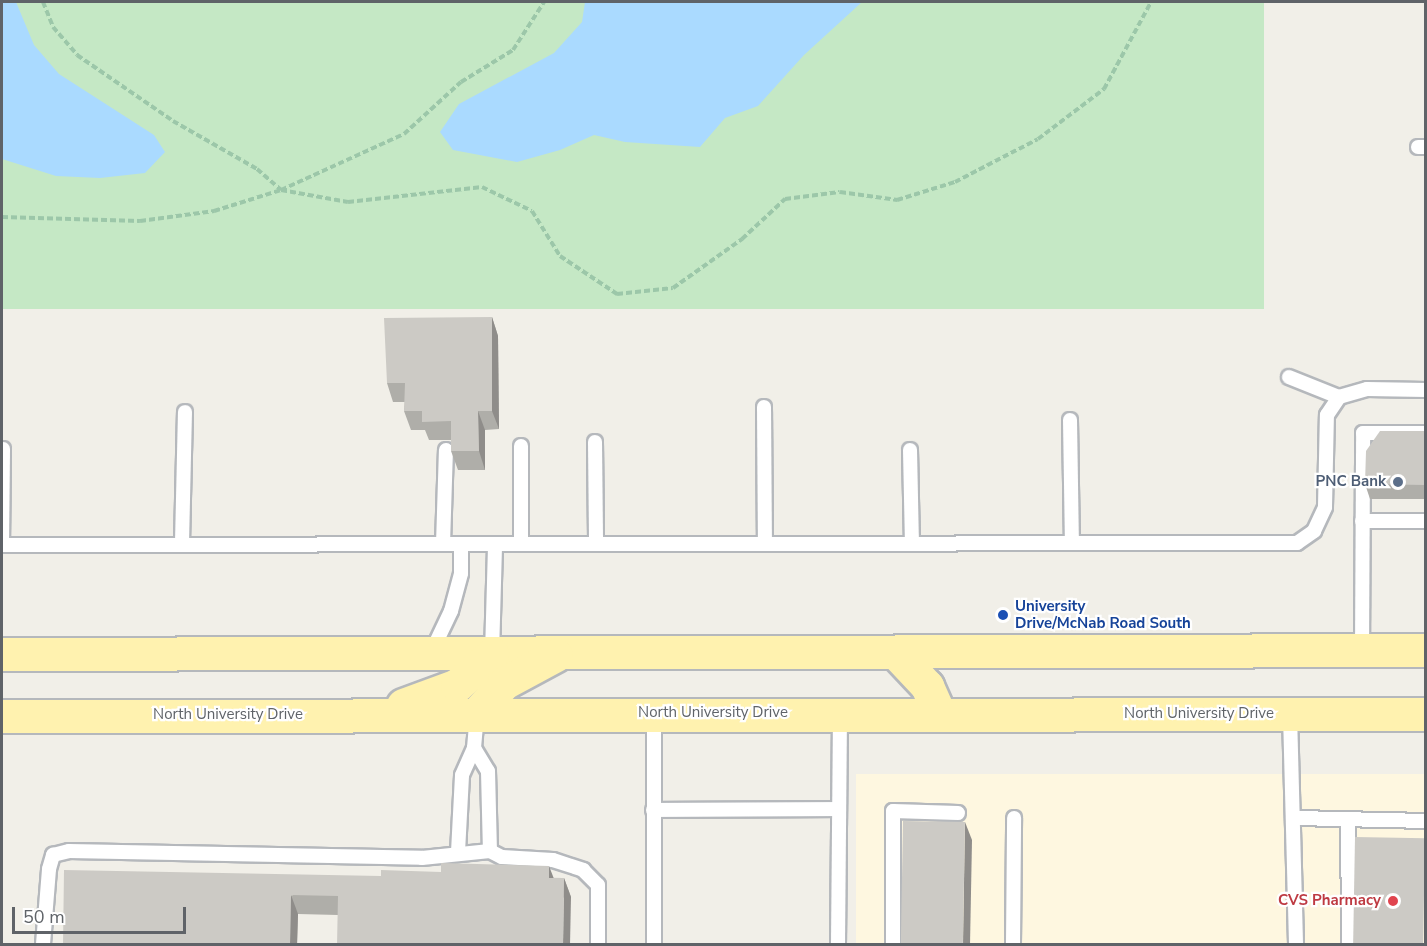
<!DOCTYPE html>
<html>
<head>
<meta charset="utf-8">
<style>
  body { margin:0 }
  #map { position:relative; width:1427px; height:946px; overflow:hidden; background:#f1efe8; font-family:"Nunito Sans",sans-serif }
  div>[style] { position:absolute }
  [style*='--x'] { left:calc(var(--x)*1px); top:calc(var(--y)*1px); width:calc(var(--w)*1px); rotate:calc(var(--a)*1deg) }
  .commercial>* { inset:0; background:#fef7e0; transform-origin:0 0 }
  .green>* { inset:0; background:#c5e8c5; transform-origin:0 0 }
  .water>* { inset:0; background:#aadaff }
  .path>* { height:4px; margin-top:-2px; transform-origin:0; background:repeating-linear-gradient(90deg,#9cc7a9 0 6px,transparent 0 9px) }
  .roads { filter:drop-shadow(2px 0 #b5b8bc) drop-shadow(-2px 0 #b5b8bc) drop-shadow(0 2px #b5b8bc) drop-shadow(0 -2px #b5b8bc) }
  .service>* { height:14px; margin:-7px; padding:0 7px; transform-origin:7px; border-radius:7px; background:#fff }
  .primary>* { height:33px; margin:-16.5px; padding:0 16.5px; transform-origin:16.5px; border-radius:16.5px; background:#fff2af }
  .wall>* { inset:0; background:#afaea9 }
  .shaded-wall>* { inset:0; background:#8f8d8a }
  .building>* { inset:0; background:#cccac5; transform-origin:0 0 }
  .dots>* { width:16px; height:16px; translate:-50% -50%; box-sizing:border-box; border:3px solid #fff; border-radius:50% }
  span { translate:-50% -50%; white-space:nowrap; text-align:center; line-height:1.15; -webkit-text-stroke:4.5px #fff; paint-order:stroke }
  .service-label { font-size:15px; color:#4e5e75; font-weight:700 }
  .right { translate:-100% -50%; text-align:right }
  .transit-label { font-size:15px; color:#164399; font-weight:700 }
  .left { translate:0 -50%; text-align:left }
  .street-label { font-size:15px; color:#5f6368 }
  .health-label { font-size:15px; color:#be3a42; font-weight:700 }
  .frame { position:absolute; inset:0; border:3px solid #5f6368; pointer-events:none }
  .scale { position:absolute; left:12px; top:907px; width:174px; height:27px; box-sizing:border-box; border:3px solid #5f6368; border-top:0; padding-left:8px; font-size:18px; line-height:21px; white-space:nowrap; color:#5f6368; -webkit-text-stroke:4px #fff; paint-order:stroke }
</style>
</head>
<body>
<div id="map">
  <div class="commercial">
    <i style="left:1425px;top:774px;width:170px;height:569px;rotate:90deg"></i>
  </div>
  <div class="green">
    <i style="left:2px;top:2px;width:1262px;height:307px"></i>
  </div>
  <div class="water">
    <i style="clip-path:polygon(2px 2px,16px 2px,34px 45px,59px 74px,154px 135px,165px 152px,145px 173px,100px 178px,56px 176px,2px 159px)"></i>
    <i style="clip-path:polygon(585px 2px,862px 2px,804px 55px,758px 106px,725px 118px,700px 147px,625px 142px,594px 135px,560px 150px,517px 162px,453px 150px,440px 132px,459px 104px,554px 53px,582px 22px)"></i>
  </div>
  <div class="path">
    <i style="--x:43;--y:2;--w:27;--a:68"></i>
    <i style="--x:53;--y:27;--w:37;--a:49"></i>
    <i style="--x:77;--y:55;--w:116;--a:34.5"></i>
    <i style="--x:173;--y:121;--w:97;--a:29.7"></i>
    <i style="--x:257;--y:169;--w:32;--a:41"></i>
    <i style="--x:281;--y:190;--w:68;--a:10.2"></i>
    <i style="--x:348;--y:202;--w:135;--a:-6.4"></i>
    <i style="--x:482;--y:187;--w:55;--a:25.6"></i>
    <i style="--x:532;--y:211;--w:53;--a:58.1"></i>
    <i style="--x:560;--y:256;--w:69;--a:33.7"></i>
    <i style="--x:617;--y:294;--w:56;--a:-6.1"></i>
    <i style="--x:673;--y:288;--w:85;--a:-35.4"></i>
    <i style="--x:742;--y:239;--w:59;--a:-42.9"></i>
    <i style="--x:785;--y:199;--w:55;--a:-7.3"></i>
    <i style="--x:840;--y:192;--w:58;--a:8"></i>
    <i style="--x:897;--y:200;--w:61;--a:-17.2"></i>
    <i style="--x:955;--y:182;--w:93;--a:-27.4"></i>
    <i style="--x:1038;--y:139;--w:83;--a:-37.1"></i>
    <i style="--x:1104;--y:89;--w:99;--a:-61.6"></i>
    <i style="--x:2;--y:217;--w:138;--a:1.7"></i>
    <i style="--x:140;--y:221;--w:75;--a:-7.7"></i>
    <i style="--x:214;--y:211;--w:70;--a:-17.4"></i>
    <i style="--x:281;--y:190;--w:135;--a:-24.5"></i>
    <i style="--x:404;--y:134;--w:77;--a:-42.4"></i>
    <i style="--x:461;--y:82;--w:61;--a:-31.6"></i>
    <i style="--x:513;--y:50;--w:57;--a:-57.1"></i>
  </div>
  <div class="roads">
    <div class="service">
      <i style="--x:1418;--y:147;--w:8;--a:0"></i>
      <i style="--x:1289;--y:377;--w:54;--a:21.8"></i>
      <i style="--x:764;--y:407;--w:137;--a:89.6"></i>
      <i style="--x:1070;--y:420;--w:122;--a:89.1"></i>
      <i style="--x:595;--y:442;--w:102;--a:89.4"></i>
      <i style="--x:910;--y:450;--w:92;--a:88.8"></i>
      <i style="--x:1362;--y:521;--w:64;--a:0"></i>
      <i style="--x:182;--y:543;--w:131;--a:-88.7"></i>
      <i style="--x:443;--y:544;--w:94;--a:-88.2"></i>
      <i style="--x:521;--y:544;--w:98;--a:-90"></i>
      <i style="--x:2;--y:545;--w:1295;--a:-0.09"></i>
      <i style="--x:1297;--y:543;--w:21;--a:-35"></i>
      <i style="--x:1314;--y:531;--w:26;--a:-65"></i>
      <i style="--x:1325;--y:507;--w:92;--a:-88.8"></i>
      <i style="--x:1327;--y:415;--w:22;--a:-56"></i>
      <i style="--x:1339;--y:397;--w:29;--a:-16"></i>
      <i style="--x:1367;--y:389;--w:59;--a:1"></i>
      <i style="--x:2;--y:545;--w:96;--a:-89.4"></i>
      <i style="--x:432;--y:651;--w:44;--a:-64.6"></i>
      <i style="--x:451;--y:611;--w:39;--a:-75"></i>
      <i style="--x:461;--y:573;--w:29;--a:-90"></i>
      <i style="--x:1362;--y:651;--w:218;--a:-89.7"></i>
      <i style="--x:1363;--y:433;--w:63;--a:0"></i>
      <i style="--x:492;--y:654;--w:110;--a:-88.4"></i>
      <i style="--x:1290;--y:714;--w:230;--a:88.5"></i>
      <i style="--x:474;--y:748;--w:27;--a:59"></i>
      <i style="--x:488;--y:771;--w:80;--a:88.6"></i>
      <i style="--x:653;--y:810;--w:186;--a:-0.3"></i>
      <i style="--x:1295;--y:818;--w:131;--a:1.3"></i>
      <i style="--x:1348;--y:819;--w:125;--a:89.5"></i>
      <i style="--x:458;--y:852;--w:77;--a:-87"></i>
      <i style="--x:462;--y:775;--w:30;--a:-66"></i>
      <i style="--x:474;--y:748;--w:32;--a:-85"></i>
      <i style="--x:43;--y:944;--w:75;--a:-85.4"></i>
      <i style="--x:49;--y:869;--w:15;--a:-74"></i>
      <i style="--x:53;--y:855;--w:16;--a:-14"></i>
      <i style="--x:69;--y:851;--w:353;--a:1.1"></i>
      <i style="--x:422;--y:858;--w:68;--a:-5.9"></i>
      <i style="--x:490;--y:851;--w:13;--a:27"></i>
      <i style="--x:502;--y:857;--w:51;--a:3.4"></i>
      <i style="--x:553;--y:860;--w:32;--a:18"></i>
      <i style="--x:583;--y:870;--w:21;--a:45"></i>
      <i style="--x:598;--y:885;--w:59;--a:90"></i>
      <i style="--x:654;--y:944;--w:228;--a:-90"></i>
      <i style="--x:838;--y:944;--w:231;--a:-89.5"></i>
      <i style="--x:893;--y:944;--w:133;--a:-90"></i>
      <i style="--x:893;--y:811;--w:65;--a:1.8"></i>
      <i style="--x:1013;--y:944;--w:126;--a:-89.5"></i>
    </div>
    <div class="primary">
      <i style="--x:895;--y:652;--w:47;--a:46.7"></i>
      <i style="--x:927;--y:686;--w:30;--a:66"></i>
      <i style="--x:2;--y:654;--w:1424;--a:-0.16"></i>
      <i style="--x:403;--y:705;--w:58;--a:-20.3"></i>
      <i style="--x:457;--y:685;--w:47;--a:-41.5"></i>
      <i style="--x:477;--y:713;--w:40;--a:-48"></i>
      <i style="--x:504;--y:683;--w:59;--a:-28.3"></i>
      <i style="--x:2;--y:716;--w:1424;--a:-0.08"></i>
    </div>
  </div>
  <div class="wall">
    <i style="clip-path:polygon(492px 317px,498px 336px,499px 429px,485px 430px,485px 470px,458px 470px,451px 451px,451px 440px,429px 440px,425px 430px,411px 430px,404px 411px,405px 402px,393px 402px,387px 383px)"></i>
    <i style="clip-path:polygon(1425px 431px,1425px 499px,1370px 499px,1365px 484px)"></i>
    <i style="clip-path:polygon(381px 876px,564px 878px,571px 897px,338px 915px,298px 914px,297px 945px,63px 945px)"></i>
  </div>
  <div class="shaded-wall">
    <i style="clip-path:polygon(492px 317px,498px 336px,499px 429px,492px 411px)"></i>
    <i style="clip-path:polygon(478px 411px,485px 430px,485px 470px,479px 451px)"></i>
    <i style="clip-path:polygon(965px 822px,972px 840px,970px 945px,963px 945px)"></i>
    <i style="clip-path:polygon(549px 866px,556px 884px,549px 878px)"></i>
    <i style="clip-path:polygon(564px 878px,571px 897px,570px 945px,563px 945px)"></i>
    <i style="clip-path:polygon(291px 895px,298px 914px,297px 945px,290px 945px)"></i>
  </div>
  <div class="building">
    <i style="clip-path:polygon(492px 317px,492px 411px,478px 411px,479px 451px,451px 451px,451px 421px,422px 422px,422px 411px,404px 411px,405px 383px,387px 383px,384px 318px)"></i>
    <i style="clip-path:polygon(1380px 431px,1425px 431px,1425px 485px,1365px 484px,1366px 451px)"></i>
    <i style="left:903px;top:821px;width:62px;height:124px;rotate:1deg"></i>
    <i style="left:1355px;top:837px;width:70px;height:108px;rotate:1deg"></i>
    <i style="clip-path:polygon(441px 863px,549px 866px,549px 878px,564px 878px,563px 945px,337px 945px,338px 896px,291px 895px,290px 945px,63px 945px,64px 870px,381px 876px,381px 870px,441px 872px)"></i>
  </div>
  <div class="dots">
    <i style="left:1398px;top:482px;background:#5c6f8a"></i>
    <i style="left:1003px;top:615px;background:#1a4fb4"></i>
    <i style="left:1393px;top:901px;background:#e0444e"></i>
  </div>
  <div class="service-label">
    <span class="right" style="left:1386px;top:482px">PNC Bank</span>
  </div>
  <div class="transit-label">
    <span class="left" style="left:1015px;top:615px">University<br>Drive/McNab Road South</span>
  </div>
  <div class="street-label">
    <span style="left:713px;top:713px">North University Drive</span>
    <span style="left:1199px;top:714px">North University Drive</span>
    <span style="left:228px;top:715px">North University Drive</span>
  </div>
  <div class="health-label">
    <span class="right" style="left:1381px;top:901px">CVS Pharmacy</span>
  </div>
  <div class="frame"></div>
  <div class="scale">50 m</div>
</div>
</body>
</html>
